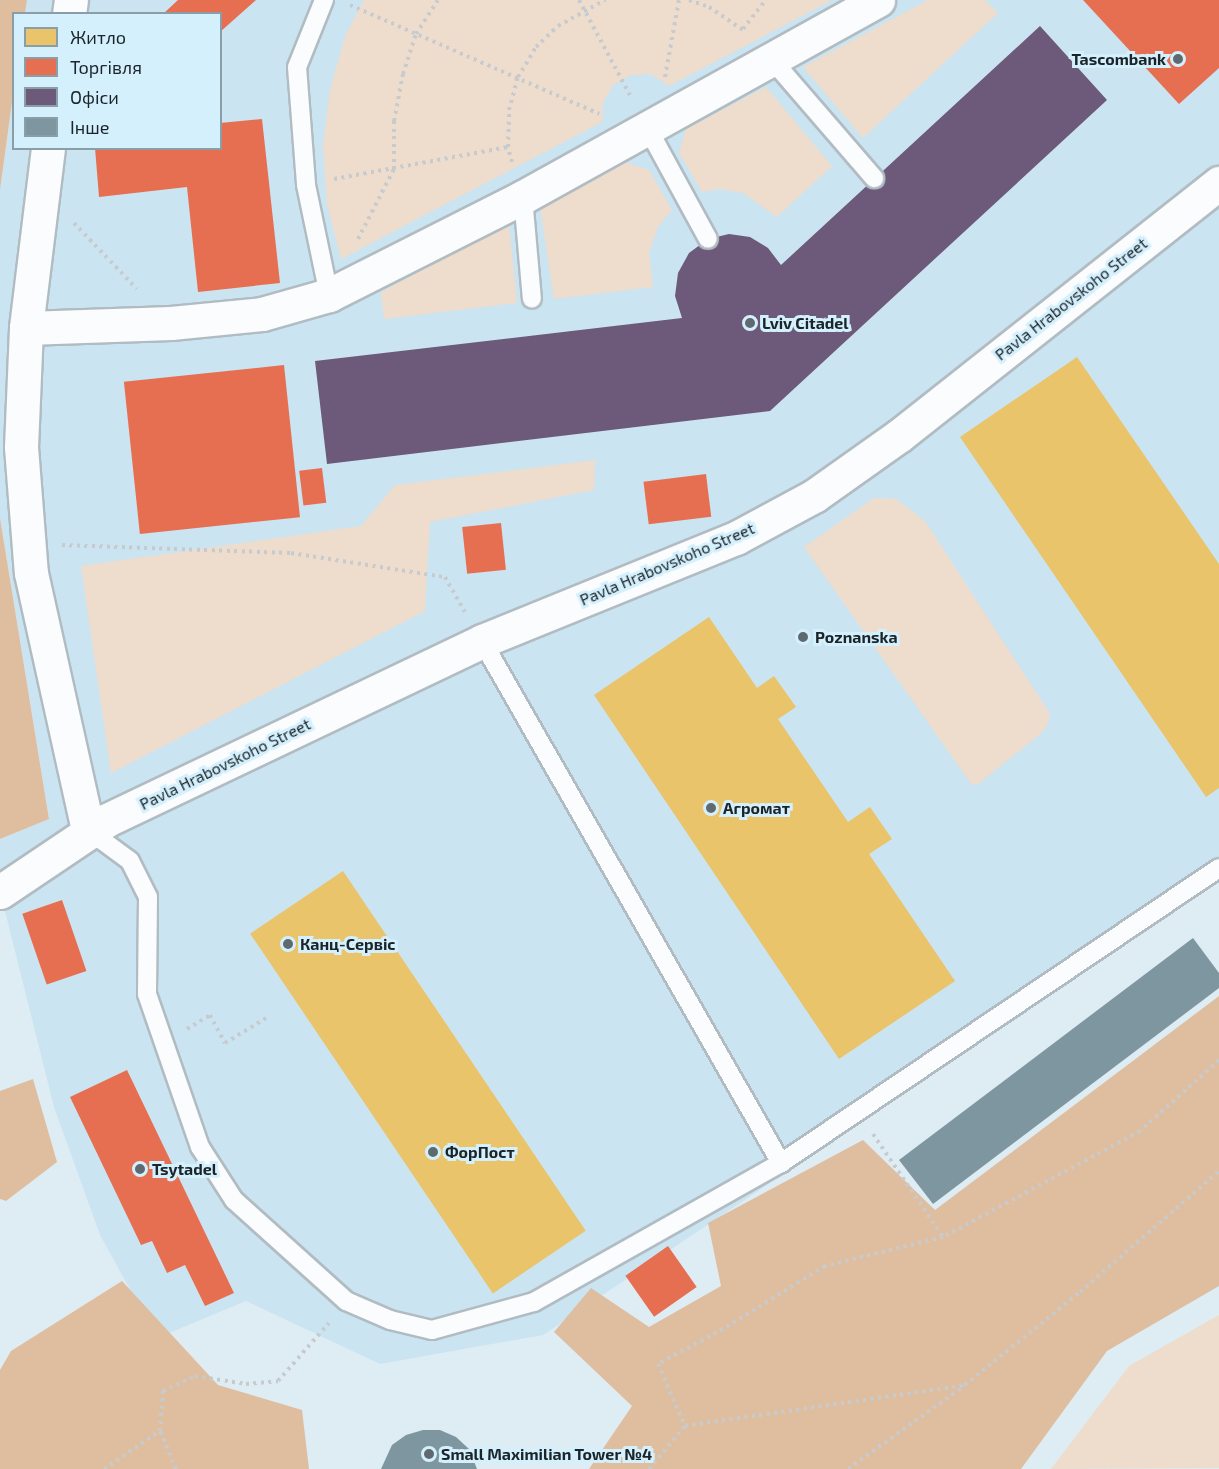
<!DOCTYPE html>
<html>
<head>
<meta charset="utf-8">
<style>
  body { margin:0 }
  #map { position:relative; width:1219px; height:1469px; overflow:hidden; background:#deecf4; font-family:"Exo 2",sans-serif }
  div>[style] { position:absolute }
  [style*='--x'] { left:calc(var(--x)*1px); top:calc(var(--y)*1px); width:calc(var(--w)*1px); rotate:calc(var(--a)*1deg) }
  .built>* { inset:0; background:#cbe4f1 }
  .green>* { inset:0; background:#eedccc }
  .forest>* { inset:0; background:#dfbea0 }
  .homes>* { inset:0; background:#e9c46a; transform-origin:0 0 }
  .shops>* { inset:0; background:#e76f51; transform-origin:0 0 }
  .offices>* { inset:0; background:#6d597a }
  .building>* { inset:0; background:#7d96a0 }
  .path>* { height:4px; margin-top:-2px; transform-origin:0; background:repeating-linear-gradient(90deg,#c7cbce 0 3px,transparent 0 7.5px) }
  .roads { filter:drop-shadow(2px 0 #b1bcc2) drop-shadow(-2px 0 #b1bcc2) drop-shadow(0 2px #b1bcc2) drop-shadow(0 -2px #b1bcc2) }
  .lane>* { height:18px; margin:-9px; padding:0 9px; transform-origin:9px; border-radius:9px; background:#fafcfd }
  .street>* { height:33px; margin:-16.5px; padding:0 16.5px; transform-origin:16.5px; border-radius:16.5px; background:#fafcfd }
  .dots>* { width:16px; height:16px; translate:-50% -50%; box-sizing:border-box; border:3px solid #d5f0fd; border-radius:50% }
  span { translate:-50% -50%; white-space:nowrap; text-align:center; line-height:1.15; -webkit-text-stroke:6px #d5f0fd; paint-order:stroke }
  .poi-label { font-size:16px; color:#1a2429; font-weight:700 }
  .right { translate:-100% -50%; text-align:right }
  .left { translate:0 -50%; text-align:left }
  .street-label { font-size:16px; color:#1a2429 }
  .legend { position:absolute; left:12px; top:12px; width:210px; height:138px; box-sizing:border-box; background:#d5f0fd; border:2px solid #8a9ea8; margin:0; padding:8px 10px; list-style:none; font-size:18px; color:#1a2429 }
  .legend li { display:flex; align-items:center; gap:12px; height:30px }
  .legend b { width:30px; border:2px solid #8a9ea8 }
</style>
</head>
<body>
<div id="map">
  <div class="built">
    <i style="clip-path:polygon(27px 0,1219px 0,1219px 882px,543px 1335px,380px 1364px,246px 1301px,157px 1338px,100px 1235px,54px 1107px,0 891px,0 839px,49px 818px,0 518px,0 190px,13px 95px,14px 148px,220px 148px,220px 14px,25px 13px)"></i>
  </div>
  <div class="green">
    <i style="clip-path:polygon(364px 0,832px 0,669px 86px,651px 74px,631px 75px,613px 85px,603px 103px,602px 122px,341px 259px,327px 204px,323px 146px,330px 89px,346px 34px)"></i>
    <i style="clip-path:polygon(928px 0,985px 0,998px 13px,863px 138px,803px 67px)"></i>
    <i style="clip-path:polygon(766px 87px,832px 166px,777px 217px,743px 193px,719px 189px,702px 192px,679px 153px,686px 129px)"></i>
    <i style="clip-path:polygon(624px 162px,649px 170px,672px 210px,658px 227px,649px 252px,653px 287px,554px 299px,540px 207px)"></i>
    <i style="clip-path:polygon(509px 224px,517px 303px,384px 319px,381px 292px)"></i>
    <i style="clip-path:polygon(595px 460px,594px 490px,430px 522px,425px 611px,111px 773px,81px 566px,361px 526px,395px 485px)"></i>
    <i style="clip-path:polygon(874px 498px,896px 499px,925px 521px,1050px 714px,1047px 726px,1038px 736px,978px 784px,972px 785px,804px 547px)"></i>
    <i style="clip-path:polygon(1219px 1315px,1219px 1468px,1051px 1469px,1129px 1366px)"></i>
  </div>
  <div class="forest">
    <i style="clip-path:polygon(0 0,27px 0,25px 13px,14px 14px,13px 95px,0 190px)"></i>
    <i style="clip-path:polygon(0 518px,49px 819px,0 839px)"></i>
    <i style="clip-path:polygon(1219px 996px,1219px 1286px,1107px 1351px,1021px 1469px,589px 1469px,632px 1406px,554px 1332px,591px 1288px,649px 1327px,721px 1286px,708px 1223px,863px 1140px,935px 1210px)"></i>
    <i style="clip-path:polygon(33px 1079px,57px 1162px,6px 1201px,0 1199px,0 1091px)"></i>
    <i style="clip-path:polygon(122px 1281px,218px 1385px,302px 1410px,309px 1469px,0 1469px,0 1370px,11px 1351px)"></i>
  </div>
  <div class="homes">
    <i style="clip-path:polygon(1077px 357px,1219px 564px,1219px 788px,1206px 797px,960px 437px)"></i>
    <i style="clip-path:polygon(709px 617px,757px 688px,774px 676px,796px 707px,778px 719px,848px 822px,870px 807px,892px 839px,869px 854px,955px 981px,839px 1059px,594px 695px)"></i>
    <i style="left:343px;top:871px;width:434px;height:112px;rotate:56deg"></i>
  </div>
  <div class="shops">
    <i style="clip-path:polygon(178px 0,256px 0,220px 32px,220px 14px,163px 14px)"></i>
    <i style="clip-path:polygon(1083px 0,1219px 0,1219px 68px,1179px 104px)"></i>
    <i style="clip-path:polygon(262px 119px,280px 283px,198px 292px,187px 187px,99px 197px,95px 148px,220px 148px,220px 123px)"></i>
    <i style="left:284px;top:365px;width:153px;height:161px;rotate:84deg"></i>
    <i style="left:322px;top:468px;width:35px;height:23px;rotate:83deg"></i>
    <i style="left:706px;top:474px;width:43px;height:63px;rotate:83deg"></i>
    <i style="left:501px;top:523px;width:47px;height:39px;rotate:84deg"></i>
    <i style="left:62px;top:900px;width:75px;height:42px;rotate:71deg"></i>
    <i style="clip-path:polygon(127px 1070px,234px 1293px,205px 1306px,185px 1265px,167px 1273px,152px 1241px,141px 1245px,70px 1097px)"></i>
    <i style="left:668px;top:1246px;width:50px;height:52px;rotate:55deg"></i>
  </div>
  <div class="offices">
    <i style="clip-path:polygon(1040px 26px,1107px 100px,770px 411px,327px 464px,315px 361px,682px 318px,675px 296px,678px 273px,689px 253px,708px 239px,729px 234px,750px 237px,768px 248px,781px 265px)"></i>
  </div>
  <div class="building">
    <i style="clip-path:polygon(1193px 938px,1219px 973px,1219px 988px,933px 1204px,899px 1160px)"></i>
    <i style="clip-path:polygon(423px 1430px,440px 1430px,456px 1437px,469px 1449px,477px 1469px,381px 1469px,392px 1445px,406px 1435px)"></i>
  </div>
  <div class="path">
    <i style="--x:579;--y:0;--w:110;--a:61.8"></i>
    <i style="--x:689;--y:0;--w:21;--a:19"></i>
    <i style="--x:709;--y:7;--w:45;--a:34"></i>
    <i style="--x:350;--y:5;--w:272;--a:23.6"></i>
    <i style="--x:743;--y:29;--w:37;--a:-52"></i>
    <i style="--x:665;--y:77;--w:78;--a:-79.7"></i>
    <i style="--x:512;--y:162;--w:16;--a:-105"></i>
    <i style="--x:508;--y:147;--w:37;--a:-88"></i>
    <i style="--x:509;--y:110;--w:34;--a:-75"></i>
    <i style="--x:518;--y:77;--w:35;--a:-59"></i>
    <i style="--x:536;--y:47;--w:30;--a:-44"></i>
    <i style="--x:558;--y:26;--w:54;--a:-29"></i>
    <i style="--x:334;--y:179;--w:177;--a:-10.4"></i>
    <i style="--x:74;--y:223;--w:91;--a:46.3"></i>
    <i style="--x:358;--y:239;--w:79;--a:-62.8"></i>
    <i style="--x:394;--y:169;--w:48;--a:-90"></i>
    <i style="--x:394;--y:121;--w:48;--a:-79.2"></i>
    <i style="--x:403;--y:74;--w:42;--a:-72"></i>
    <i style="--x:416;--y:34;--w:40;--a:-57.1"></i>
    <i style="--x:62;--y:545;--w:229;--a:2"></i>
    <i style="--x:291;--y:553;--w:156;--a:8.9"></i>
    <i style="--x:445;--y:577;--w:40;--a:60.3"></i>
    <i style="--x:187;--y:1029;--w:27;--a:-31"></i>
    <i style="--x:210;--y:1015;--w:32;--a:62"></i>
    <i style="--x:225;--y:1043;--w:50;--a:-31.2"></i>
    <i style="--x:1219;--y:1060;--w:106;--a:138.1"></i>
    <i style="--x:1140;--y:1131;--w:224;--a:151.7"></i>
    <i style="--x:943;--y:1237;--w:122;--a:166.2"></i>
    <i style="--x:825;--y:1266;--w:120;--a:148.3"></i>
    <i style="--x:723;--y:1329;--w:74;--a:151.7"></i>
    <i style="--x:658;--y:1364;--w:68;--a:66.5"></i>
    <i style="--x:685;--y:1426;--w:283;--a:-8.3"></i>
    <i style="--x:965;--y:1385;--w:148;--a:-39"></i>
    <i style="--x:1080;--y:1292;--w:184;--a:-41"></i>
    <i style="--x:873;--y:1134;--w:125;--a:55.8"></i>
    <i style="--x:104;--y:1469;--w:68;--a:-34.2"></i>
    <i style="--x:176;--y:1469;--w:41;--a:-112.8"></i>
    <i style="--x:160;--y:1431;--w:40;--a:-85.7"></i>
    <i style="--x:163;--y:1391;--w:35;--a:-25"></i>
    <i style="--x:195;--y:1376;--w:52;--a:8.9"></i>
    <i style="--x:246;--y:1384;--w:32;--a:-5"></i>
    <i style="--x:278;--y:1381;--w:77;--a:-48.7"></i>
    <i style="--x:649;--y:1469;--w:56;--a:-50.1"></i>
    <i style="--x:848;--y:1469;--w:143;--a:-35.6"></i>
  </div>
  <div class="roads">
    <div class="lane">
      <i style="--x:324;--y:0;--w:72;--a:111.9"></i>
      <i style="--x:297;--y:67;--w:118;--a:85.6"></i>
      <i style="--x:306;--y:185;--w:112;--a:78.2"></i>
      <i style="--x:773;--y:61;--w:155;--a:49.2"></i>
      <i style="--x:648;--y:129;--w:125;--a:61.4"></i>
      <i style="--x:523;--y:197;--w:102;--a:85"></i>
      <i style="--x:482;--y:641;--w:602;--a:60.2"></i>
      <i style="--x:88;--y:830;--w:52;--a:36.4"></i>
      <i style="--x:130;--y:861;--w:40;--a:63.4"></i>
      <i style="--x:148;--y:897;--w:97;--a:90.6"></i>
      <i style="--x:147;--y:994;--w:162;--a:70.9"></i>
      <i style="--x:200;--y:1147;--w:63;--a:57.3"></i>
      <i style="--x:234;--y:1200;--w:151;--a:42"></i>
      <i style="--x:346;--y:1301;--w:48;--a:23.4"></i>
      <i style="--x:390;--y:1320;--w:43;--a:13.4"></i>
      <i style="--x:432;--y:1330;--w:106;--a:-15.4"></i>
      <i style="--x:534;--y:1302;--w:283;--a:-29.4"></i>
      <i style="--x:781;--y:1163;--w:528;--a:-33.96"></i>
    </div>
    <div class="street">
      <i style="--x:69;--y:14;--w:14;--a:-82"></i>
      <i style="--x:48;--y:148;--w:181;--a:97"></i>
      <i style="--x:26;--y:328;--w:119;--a:92.4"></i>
      <i style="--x:21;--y:447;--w:126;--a:85.5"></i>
      <i style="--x:31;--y:573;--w:263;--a:77.5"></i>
      <i style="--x:26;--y:328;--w:145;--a:-2"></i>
      <i style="--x:171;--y:323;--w:91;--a:-5.6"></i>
      <i style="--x:262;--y:314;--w:70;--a:-15.8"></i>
      <i style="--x:329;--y:295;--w:217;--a:-26.8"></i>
      <i style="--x:523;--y:197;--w:406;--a:-29"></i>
      <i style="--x:0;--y:892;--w:129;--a:-33.9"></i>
      <i style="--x:107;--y:820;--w:416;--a:-25.5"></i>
      <i style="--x:482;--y:641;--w:274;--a:-22.1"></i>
      <i style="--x:736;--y:538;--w:89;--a:-28.3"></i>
      <i style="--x:814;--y:496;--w:105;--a:-35.3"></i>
      <i style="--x:900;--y:435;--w:407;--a:-38.3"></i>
    </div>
  </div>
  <div class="dots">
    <i style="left:1178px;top:59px;background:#5f6a70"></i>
    <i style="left:750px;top:323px;background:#5f6a70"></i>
    <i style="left:803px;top:637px;background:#5f6a70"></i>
    <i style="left:711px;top:808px;background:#5f6a70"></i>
    <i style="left:288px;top:944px;background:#5f6a70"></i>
    <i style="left:433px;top:1152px;background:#5f6a70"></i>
    <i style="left:140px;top:1169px;background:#5f6a70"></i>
    <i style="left:429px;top:1454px;background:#5f6a70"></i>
  </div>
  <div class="poi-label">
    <span class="right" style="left:1166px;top:59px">Tascombank</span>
    <span class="left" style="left:762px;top:323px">Lviv Citadel</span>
    <span class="left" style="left:815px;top:637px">Poznanska</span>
    <span class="left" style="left:723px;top:808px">Агромат</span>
    <span class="left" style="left:300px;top:944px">Канц-Сервіс</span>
    <span class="left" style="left:445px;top:1152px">ФорПост</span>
    <span class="left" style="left:152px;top:1169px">Tsytadel</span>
    <span class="left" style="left:441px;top:1454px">Small Maximilian Tower №4</span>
  </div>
  <div class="street-label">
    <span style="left:1071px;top:299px;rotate:-38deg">Pavla Hrabovskoho Street</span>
    <span style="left:667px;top:564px;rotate:-23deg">Pavla Hrabovskoho Street</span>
    <span style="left:225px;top:764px;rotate:-26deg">Pavla Hrabovskoho Street</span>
  </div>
  <ul class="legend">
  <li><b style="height:16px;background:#e9c46a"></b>Житло</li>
  <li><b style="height:16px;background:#e76f51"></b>Торгівля</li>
  <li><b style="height:16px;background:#6d597a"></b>Офіси</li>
  <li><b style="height:16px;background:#7d96a0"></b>Інше</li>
  </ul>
</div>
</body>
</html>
